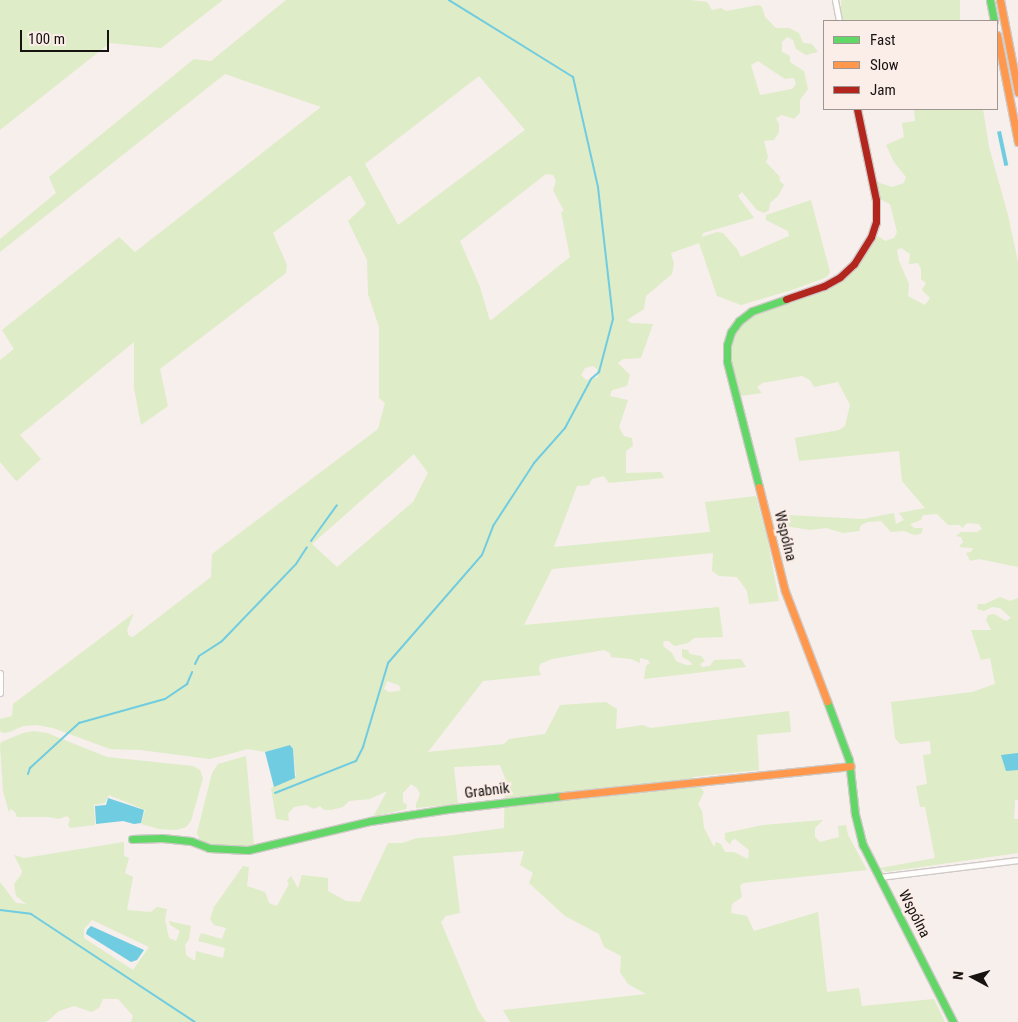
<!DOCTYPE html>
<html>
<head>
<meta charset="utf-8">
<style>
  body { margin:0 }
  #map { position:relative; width:1018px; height:1022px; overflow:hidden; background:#f6efeb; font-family:"Roboto Condensed",sans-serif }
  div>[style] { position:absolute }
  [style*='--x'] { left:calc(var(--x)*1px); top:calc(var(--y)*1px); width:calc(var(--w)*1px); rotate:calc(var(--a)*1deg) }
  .green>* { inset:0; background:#deecc7; transform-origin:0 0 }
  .water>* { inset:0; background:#70cce0; transform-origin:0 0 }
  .stream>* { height:2px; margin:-1px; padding:0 1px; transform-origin:1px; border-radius:1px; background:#70cce0 }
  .roads { filter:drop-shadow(1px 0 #cfcac7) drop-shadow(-1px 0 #cfcac7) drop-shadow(0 1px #cfcac7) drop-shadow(0 -1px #cfcac7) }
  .street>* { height:5px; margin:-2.5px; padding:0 2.5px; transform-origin:2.5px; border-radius:2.5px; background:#fefdfc }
  .fast>* { height:7px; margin:-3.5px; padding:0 3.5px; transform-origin:3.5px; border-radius:3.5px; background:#63d668 }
  .slow>* { height:7px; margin:-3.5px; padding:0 3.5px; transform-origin:3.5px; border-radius:3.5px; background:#ff974d }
  .jam>* { height:7px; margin:-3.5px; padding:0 3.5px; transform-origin:3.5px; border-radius:3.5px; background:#b3261e }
  span { translate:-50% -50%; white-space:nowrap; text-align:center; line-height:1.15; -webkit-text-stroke:5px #fbede7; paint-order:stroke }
  .street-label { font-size:15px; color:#171311 }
  .legend { position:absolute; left:823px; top:20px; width:175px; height:90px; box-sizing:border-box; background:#fbede7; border:1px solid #a09691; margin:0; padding:6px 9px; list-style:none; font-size:15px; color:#171311 }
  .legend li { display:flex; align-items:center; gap:10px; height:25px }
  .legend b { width:25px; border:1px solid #a09691 }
  .north { position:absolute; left:948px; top:952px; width:50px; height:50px; -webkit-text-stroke:4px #fbede7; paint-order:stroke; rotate:276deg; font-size:14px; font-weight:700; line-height:20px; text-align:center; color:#171311 }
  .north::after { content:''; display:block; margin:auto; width:18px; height:22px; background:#171311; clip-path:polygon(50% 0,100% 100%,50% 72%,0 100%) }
  .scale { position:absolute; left:20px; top:30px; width:89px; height:22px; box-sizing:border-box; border:2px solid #171311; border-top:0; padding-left:6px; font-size:15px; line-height:18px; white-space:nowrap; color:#171311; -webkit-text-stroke:4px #fbede7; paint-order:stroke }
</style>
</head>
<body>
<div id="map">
  <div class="green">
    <i style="clip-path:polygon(0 0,223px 0,161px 48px,110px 43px,0 130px)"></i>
    <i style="clip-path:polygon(evenodd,286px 0,690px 0,707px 2px,712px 10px,721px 8px,726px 11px,758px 5px,762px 7px,765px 17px,776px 28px,789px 28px,799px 33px,803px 43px,812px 44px,818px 52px,806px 55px,796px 49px,793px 40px,787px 37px,782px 42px,782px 52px,790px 56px,790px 62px,804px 71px,808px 89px,800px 100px,800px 113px,794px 119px,782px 115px,776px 118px,779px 124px,779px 132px,774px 140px,764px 141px,768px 157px,766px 162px,780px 177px,779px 180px,784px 185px,778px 196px,770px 203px,769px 210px,764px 213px,757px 210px,742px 192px,738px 196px,754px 218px,703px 233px,702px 237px,717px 232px,723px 233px,737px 249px,741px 257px,789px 236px,788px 231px,766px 220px,766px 215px,811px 200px,830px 272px,827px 277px,792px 290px,741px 305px,717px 296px,699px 243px,671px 253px,674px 264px,672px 274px,646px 296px,644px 309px,627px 320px,631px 323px,653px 324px,641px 358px,623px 359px,618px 363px,630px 375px,627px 386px,612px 390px,610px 396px,628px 400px,619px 427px,624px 436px,632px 438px,633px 446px,626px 451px,626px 473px,661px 472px,664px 478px,609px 483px,604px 476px,592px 479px,589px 485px,577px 486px,554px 547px,710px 532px,705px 502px,756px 496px,767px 537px,779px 601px,749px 604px,747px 591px,737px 577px,719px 576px,712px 571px,713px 553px,552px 569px,524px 625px,719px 607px,723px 637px,694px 638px,688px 643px,674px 646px,669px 641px,664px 641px,663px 646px,672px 653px,676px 661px,686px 665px,692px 665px,691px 662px,682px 657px,682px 649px,688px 650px,690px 654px,701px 656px,705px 661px,700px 664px,702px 667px,710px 666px,714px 660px,741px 659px,746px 667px,644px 679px,646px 666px,650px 663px,648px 660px,640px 658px,640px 663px,631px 659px,611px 657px,610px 653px,604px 650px,552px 659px,540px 664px,539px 670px,541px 675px,483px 681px,428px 752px,504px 744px,509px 739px,545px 734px,560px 705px,606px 702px,617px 709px,616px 729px,643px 725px,650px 728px,789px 711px,791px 732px,757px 735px,759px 770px,692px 777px,704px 792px,698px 804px,702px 811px,704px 828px,714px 847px,716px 842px,721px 844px,725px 852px,734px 852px,748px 859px,749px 850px,735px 839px,731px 841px,731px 845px,725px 840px,725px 833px,763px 825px,823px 820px,815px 828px,815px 837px,820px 842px,839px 837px,838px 826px,846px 825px,848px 835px,867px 870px,743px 883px,740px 886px,742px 897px,732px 904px,731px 913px,747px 916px,754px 931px,818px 912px,827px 992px,859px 988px,862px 1006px,934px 999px,945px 1022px,510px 1022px,503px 1010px,646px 994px,628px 984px,620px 972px,621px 956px,604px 947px,599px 934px,565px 916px,529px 883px,533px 873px,520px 865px,524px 851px,453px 856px,460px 913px,446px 916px,441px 922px,478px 1010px,486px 1022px,131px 1022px,133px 1016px,118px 999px,103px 999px,99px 1008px,92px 1012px,74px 1006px,59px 1011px,49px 1020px,44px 1022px,0 1022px,0 882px,16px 903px,26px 904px,16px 896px,14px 884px,21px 875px,22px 871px,14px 855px,24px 858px,124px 842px,124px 856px,129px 858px,125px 873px,133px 877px,127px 910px,151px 912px,157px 907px,167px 909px,165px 920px,169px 938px,176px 941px,180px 931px,170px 925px,169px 921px,191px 926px,189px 939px,185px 945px,186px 955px,195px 961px,196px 951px,223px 958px,225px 948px,198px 941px,201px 933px,222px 939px,226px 928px,214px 925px,210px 919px,214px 907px,243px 866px,249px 867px,247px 886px,265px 892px,269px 903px,277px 906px,289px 884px,287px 881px,291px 876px,298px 888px,302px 875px,328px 878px,328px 891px,346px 901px,360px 902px,388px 843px,402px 843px,417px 838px,446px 836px,504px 828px,505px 778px,500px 765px,454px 767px,458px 804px,416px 808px,416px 804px,420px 794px,417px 788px,411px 784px,403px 793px,403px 802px,407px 805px,406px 809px,373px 817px,387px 791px,370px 799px,349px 801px,343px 807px,331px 810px,324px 810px,320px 806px,314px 809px,306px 805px,294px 807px,288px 814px,289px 821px,276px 819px,271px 788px,296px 776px,293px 749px,290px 745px,265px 752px,248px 749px,210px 759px,140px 750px,110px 749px,53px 728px,37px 725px,23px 726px,10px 732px,3px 733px,0 731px,0 719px,12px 716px,13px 704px,134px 613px,127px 630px,129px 636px,133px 637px,211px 577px,212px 554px,378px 429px,385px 403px,379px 398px,379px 327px,368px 294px,367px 260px,348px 221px,366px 204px,350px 175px,273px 233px,287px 265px,286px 273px,160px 369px,168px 406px,141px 425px,134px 388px,134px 342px,20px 435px,41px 459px,18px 480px,16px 481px,0 462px,0 360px,14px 349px,2px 330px,119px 237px,135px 252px,321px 107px,225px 74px,0 252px,0 239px,56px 193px,49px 177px,194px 59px,211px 61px,286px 0,758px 61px,785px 79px,794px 78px,796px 84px,792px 89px,760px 95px,751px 65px,758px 61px,286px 0,479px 76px,525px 130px,398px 225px,365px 164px,479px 76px,286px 0,546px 174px,553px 175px,556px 181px,553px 190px,564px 211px,561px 212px,570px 257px,490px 321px,480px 287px,460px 241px,546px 174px,286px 0,593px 366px,597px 369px,598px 377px,586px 380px,581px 375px,585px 368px,593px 366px,286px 0,414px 454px,428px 473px,413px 502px,337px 567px,312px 544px,414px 454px,286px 0,387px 681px,398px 685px,401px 688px,399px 691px,389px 692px,384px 689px,387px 681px,286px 0,92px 920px,149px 947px,133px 970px,84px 938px,84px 929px,92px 920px)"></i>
    <i style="left:841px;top:0;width:119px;height:22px"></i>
    <i style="clip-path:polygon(evenodd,914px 109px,983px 109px,989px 147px,1008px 215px,1018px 262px,1018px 567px,979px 559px,970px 561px,966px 553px,971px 552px,973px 548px,959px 547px,963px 542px,961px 537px,956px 536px,961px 532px,977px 532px,982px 529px,979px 524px,967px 523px,962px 528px,960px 525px,948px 525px,937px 514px,923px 515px,921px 520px,910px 524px,914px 528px,923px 528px,921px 534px,914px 535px,904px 531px,891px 532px,881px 521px,868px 522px,861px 525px,859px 531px,843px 533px,826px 528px,810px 530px,779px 525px,787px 515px,863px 519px,894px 513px,896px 524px,904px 520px,899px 513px,925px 508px,902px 481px,899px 451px,799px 461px,795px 438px,839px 430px,845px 426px,850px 405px,838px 382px,814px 387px,810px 380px,802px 376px,762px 383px,757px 387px,762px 393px,740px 396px,730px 357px,731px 344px,740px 324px,753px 315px,822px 291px,836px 284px,854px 272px,878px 236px,885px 241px,894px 238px,897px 232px,890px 204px,878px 198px,877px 182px,892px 187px,904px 183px,906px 177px,894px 162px,886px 145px,904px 137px,902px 123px,915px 121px,914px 109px,901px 248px,910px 254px,909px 264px,918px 263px,921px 269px,921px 279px,926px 283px,922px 290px,930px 298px,925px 305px,908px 296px,909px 284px,899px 261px,897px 250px,901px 248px)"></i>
    <i style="clip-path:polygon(1000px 597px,1010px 601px,1018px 598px,1018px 800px,1015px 800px,1014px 819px,1018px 819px,1018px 853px,886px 872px,880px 868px,935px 858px,925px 807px,920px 807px,916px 786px,927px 784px,923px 755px,931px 754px,930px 741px,900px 744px,895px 738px,891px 702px,972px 692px,995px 684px,990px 658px,981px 660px,971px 630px,991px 630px,986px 620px,988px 615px,994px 614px,1006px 621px,1011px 618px,1000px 608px,992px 607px,984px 611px,977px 609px,978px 604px,985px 604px)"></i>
    <i style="clip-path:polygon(34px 731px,47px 733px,107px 757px,193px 766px,200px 770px,203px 778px,191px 821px,186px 827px,176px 830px,159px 829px,141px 824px,145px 810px,109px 795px,105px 803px,94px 805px,95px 825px,70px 828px,68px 825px,70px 819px,67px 816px,59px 819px,48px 817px,17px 817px,15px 812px,11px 809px,9px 812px,3px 791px,0 745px,1px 742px,23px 733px)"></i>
    <i style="clip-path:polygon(246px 756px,254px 846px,240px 848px,207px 844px,200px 840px,197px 833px,212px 773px,218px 764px)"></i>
  </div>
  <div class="water">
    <i style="left:1001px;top:131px;width:35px;height:4px;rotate:78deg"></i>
    <i style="clip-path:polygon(290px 745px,293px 749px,295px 778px,274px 787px,265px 752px)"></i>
    <i style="clip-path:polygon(1018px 753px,1018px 770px,1006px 771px,1001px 755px)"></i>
    <i style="clip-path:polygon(108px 798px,144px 810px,141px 823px,134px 824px,123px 821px,96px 824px,95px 806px,106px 805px)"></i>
    <i style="clip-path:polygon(91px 926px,144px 950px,137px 960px,131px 962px,86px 934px,87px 930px)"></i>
  </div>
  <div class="stream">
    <i style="--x:311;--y:541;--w:44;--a:-54.2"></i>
    <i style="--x:195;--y:664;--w:9;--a:-63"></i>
    <i style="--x:199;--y:656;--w:27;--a:-33"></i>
    <i style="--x:222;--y:641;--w:107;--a:-46.1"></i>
    <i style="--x:296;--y:564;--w:20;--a:-57"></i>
    <i style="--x:28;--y:774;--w:6;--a:-72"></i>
    <i style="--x:30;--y:768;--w:67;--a:-42.6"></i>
    <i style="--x:79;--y:723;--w:89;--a:-15.6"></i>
    <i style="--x:165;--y:699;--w:27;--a:-34"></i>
    <i style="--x:187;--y:684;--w:13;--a:-67"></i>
    <i style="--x:275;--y:793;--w:87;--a:-21.6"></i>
    <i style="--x:356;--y:761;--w:16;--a:-63"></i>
    <i style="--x:363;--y:747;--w:88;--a:-73.4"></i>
    <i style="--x:388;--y:663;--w:143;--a:-49"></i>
    <i style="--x:482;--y:555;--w:31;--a:-69"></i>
    <i style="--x:493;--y:526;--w:75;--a:-56.9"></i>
    <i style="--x:534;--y:463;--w:47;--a:-48.5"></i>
    <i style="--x:565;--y:428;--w:55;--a:-62"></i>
    <i style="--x:591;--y:379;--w:11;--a:-41"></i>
    <i style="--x:599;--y:372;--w:55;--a:-75.2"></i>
    <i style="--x:613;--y:319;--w:133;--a:-96.5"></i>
    <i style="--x:598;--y:187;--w:113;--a:-102.8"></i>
    <i style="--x:573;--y:77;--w:146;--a:-148.2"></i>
    <i style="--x:0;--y:910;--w:31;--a:7"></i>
    <i style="--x:31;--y:914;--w:196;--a:33.4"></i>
  </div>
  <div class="roads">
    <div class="street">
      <i style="--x:835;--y:0;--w:21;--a:79"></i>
      <i style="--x:0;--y:673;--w:20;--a:90"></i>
      <i style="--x:880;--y:877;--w:139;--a:-7"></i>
    </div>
    <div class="fast">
      <i style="--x:990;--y:0;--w:21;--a:79"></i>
      <i style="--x:759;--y:487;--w:130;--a:-104.3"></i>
      <i style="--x:727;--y:361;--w:16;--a:-90"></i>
      <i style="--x:727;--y:345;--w:14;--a:-73"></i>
      <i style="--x:731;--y:332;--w:14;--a:-54"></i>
      <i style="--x:739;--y:321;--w:16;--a:-38"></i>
      <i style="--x:752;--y:311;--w:36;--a:-19"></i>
      <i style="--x:827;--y:701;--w:63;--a:69.6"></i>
      <i style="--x:849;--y:760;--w:54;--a:83.7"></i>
      <i style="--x:855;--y:814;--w:32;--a:76"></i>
      <i style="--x:863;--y:845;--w:199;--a:63"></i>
      <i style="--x:132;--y:839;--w:30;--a:-2"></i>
      <i style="--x:162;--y:838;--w:29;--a:6"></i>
      <i style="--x:191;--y:841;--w:19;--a:21"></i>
      <i style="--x:209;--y:848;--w:39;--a:3"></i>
      <i style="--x:248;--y:850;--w:125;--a:-13.4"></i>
      <i style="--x:370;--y:821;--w:79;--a:-8.7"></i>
      <i style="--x:448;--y:809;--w:115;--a:-6.5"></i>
    </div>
    <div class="slow">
      <i style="--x:1000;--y:0;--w:94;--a:78.9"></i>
      <i style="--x:997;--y:35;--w:109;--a:78.9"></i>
      <i style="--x:759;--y:487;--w:107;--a:76"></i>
      <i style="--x:785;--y:591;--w:118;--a:69.1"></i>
      <i style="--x:562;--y:796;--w:290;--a:-5.9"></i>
    </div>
    <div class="jam">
      <i style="--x:786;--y:299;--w:40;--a:-18.9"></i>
      <i style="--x:824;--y:286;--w:18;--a:-29"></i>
      <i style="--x:840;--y:277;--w:19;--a:-43"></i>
      <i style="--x:854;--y:264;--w:32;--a:-58"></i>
      <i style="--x:871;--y:237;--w:16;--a:-72"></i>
      <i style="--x:876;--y:222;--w:22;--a:-90"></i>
      <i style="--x:876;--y:200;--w:93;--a:-101.8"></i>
    </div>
  </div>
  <div class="street-label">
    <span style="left:785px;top:536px;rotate:76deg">Wspólna</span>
    <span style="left:487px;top:791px;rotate:-7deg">Grabnik</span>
    <span style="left:914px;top:914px;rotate:63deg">Wspólna</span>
  </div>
  <ul class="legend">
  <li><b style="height:6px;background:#63d668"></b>Fast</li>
  <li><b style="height:6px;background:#ff974d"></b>Slow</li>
  <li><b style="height:6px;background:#b3261e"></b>Jam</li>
  </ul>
  <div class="north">N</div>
  <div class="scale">100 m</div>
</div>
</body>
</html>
